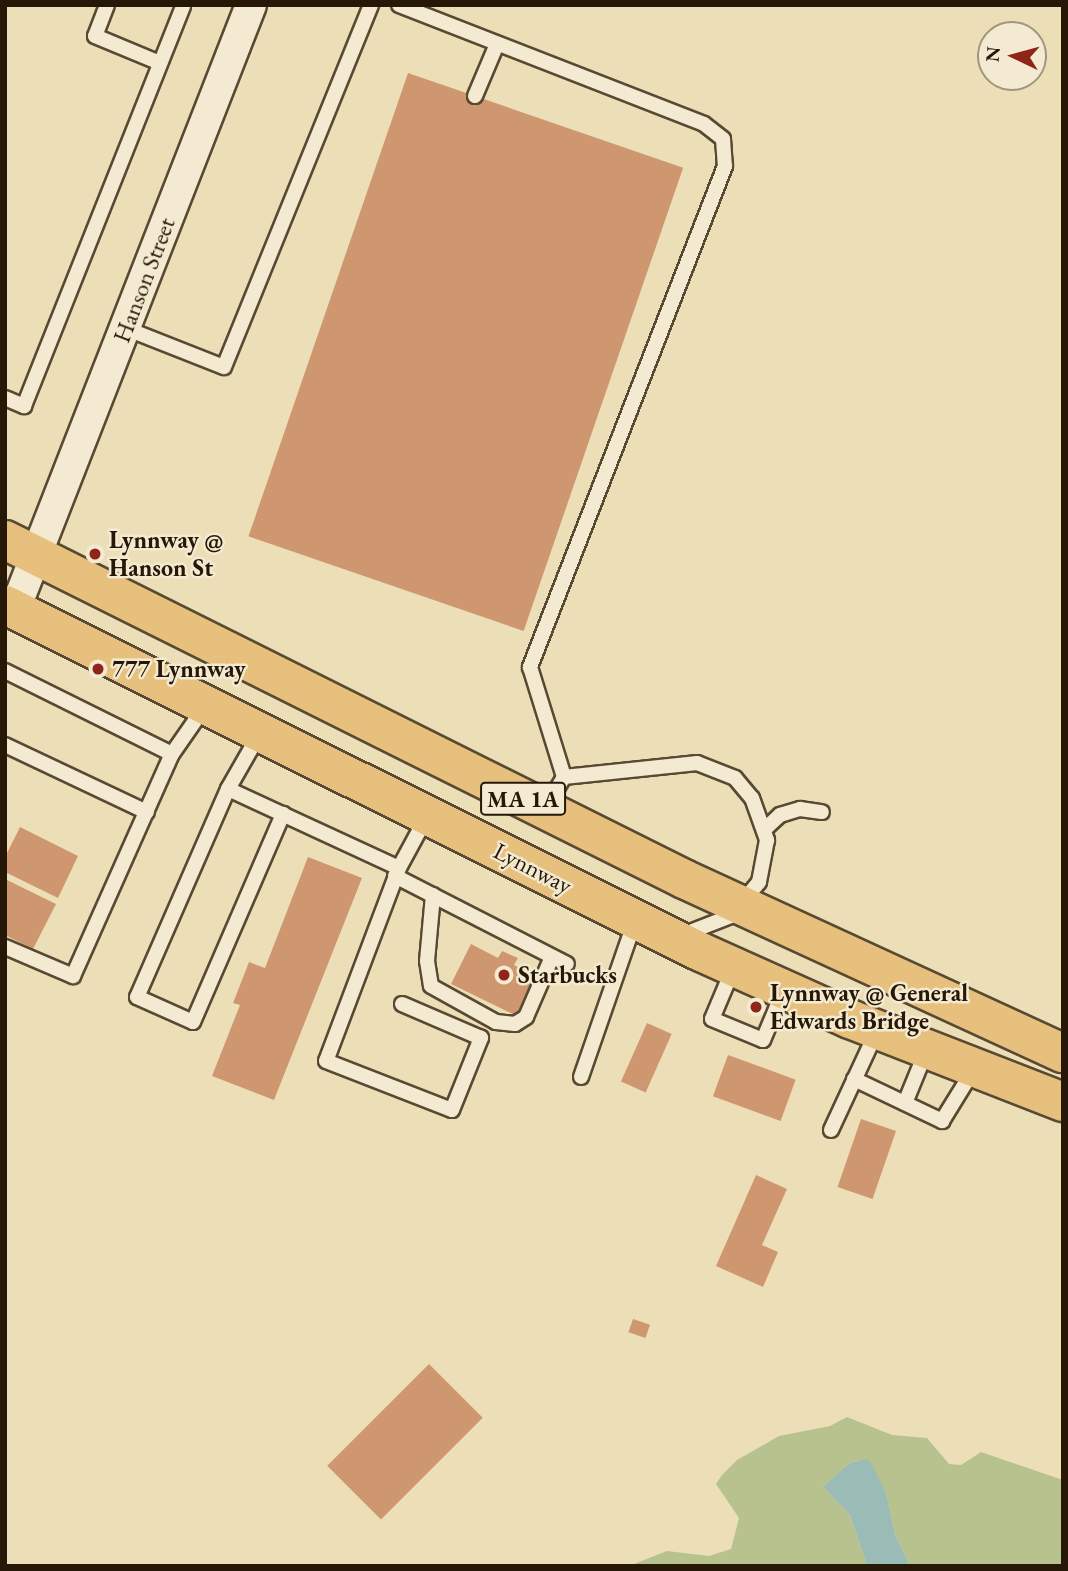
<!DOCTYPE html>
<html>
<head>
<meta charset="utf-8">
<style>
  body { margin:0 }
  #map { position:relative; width:1068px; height:1571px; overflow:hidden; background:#ecdfb8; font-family:"EB Garamond",serif }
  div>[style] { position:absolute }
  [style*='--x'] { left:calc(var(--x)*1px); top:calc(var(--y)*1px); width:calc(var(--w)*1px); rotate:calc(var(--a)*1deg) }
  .green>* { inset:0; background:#b7c28f }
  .water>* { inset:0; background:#9abbb6 }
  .building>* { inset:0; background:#cf9770; transform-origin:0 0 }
  .roads { filter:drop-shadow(2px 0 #584932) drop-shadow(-2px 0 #584932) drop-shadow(0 2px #584932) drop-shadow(0 -2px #584932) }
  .service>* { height:14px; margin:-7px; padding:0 7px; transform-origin:7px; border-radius:7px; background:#f3ead1 }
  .minor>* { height:30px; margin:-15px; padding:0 15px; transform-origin:15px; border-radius:15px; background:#f3ead1 }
  .trunk>* { height:38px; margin:-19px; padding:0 19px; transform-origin:19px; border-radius:19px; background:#e6c07c }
  .dots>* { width:19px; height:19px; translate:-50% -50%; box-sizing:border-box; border:4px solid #f3ead1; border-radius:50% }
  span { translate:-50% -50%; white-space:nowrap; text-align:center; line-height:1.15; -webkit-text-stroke:5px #f3ead1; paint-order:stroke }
  .shield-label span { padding:2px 5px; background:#f3ead1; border:2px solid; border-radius:5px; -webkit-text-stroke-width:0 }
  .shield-label { font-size:23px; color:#261706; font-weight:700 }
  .street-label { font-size:24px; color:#261706 }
  .poi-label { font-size:24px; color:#261706; font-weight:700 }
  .left { translate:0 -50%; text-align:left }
  .frame { position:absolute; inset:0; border:7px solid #261706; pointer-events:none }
  .north { position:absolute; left:977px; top:21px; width:70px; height:70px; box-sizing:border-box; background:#f3ead1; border:2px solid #a19680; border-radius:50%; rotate:275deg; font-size:19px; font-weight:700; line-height:28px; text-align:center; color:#261706 }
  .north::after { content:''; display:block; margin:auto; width:24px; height:32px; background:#8f2418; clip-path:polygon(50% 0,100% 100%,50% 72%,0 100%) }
</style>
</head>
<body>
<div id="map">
  <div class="green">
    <i style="clip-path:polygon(847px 1417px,892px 1435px,927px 1438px,949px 1464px,961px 1465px,981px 1452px,1063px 1480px,1063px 1566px,910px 1566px,895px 1534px,886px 1493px,864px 1459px,848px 1464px,823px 1487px,850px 1515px,867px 1566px,629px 1566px,667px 1551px,709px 1556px,731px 1549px,739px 1518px,716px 1484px,722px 1475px,737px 1460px,779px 1436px,830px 1426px)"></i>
  </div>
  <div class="water">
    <i style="clip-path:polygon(864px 1459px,870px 1461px,886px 1493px,895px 1534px,910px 1566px,867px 1566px,850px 1515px,823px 1487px,848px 1464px)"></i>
  </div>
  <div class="building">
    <i style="left:408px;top:73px;width:291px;height:490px;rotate:19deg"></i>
    <i style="clip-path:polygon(20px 827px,78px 856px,58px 898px,5px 872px,5px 857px)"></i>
    <i style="clip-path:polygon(308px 857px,362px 878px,274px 1100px,212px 1076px,240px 1005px,233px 1003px,249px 962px,265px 968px)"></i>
    <i style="clip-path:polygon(5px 879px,56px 904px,33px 949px,5px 935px)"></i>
    <i style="clip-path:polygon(471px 944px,498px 958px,502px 951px,518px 958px,514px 965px,541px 978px,521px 1018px,451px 984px)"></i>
    <i style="left:647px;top:1023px;width:27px;height:64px;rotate:24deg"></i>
    <i style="left:728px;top:1055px;width:72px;height:44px;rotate:20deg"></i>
    <i style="left:861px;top:1119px;width:37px;height:72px;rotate:19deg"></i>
    <i style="clip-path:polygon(756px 1175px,787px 1189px,762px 1245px,778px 1252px,763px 1287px,716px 1266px)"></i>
    <i style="left:633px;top:1319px;width:18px;height:14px;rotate:19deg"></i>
    <i style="left:429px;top:1364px;width:76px;height:144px;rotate:45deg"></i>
  </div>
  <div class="roads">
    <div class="service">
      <i style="--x:107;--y:5;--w:33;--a:111"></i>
      <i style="--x:95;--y:36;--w:70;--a:22.6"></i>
      <i style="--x:399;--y:5;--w:327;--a:21.3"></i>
      <i style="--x:704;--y:124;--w:24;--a:38"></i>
      <i style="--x:723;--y:139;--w:27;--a:86"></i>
      <i style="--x:725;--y:166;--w:538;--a:111.27"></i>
      <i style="--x:530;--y:667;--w:115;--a:72.8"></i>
      <i style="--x:564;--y:777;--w:37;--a:121"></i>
      <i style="--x:475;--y:96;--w:56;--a:-67.1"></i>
      <i style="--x:125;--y:328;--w:106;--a:21.5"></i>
      <i style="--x:224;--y:367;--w:391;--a:-67.9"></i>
      <i style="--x:5;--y:398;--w:21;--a:23"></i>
      <i style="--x:24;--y:406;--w:430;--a:-68.3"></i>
      <i style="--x:5;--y:671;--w:186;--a:26.4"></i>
      <i style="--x:260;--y:733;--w:64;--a:119.7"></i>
      <i style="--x:228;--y:789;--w:188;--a:24.8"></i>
      <i style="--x:399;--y:868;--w:57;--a:-61.6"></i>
      <i style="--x:5;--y:745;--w:157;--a:25.3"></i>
      <i style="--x:564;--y:777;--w:134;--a:-6"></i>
      <i style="--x:697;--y:763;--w:41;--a:21.5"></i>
      <i style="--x:735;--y:778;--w:26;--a:50"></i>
      <i style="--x:752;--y:798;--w:45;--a:70.3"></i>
      <i style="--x:767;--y:840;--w:43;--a:100.8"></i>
      <i style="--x:759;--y:882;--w:44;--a:129.5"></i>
      <i style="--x:731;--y:916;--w:53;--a:158.8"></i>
      <i style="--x:228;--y:789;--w:227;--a:113.6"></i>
      <i style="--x:137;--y:997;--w:61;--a:24.1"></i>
      <i style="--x:193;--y:1022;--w:227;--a:-66.6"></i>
      <i style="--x:765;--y:829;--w:21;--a:-43"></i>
      <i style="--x:780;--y:815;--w:21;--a:-17"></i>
      <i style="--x:800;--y:809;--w:22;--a:8"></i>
      <i style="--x:399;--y:868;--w:206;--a:110.7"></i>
      <i style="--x:326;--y:1061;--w:135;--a:21.3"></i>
      <i style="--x:452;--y:1110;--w:78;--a:-68.1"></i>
      <i style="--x:481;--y:1038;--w:86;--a:-156.7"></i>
      <i style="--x:395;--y:876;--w:193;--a:27.1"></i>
      <i style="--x:433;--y:895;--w:66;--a:95.2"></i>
      <i style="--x:427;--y:961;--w:25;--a:81"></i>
      <i style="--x:431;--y:986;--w:74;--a:29"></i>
      <i style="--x:496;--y:1022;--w:19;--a:6"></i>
      <i style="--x:515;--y:1024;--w:13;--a:-32"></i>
      <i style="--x:526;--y:1017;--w:65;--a:-66.6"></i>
      <i style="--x:5;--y:947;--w:74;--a:23.1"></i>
      <i style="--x:73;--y:976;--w:243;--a:-66"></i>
      <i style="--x:172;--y:754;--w:56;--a:-55.2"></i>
      <i style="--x:733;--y:969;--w:54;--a:112.8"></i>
      <i style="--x:712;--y:1019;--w:55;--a:22.4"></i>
      <i style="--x:763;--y:1040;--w:54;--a:-67.2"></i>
      <i style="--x:581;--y:1077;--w:165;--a:-70.9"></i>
      <i style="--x:854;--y:1079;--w:98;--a:25.5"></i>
      <i style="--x:942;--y:1121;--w:61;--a:-58.4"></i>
      <i style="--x:905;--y:1103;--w:58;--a:-67.8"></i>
      <i style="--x:831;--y:1130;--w:109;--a:-65.1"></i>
    </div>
    <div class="minor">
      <i style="--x:15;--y:609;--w:648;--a:-68.66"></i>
    </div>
    <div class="trunk">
      <i style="--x:5;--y:540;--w:759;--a:26.53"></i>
      <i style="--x:684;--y:879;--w:417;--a:24.7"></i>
      <i style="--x:5;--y:605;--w:778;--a:26.5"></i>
      <i style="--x:701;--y:952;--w:163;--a:24.2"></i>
      <i style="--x:850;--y:1019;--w:229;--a:21.3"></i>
    </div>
  </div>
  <div class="dots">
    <i style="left:95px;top:554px;background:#8f2418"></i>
    <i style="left:98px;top:669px;background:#8f2418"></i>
    <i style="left:504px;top:975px;background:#8f2418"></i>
    <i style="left:756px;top:1007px;background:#8f2418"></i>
  </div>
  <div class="shield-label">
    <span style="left:523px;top:799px">MA 1A</span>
  </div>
  <div class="street-label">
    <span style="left:144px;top:280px;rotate:-69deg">Hanson Street</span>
    <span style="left:533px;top:868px;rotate:27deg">Lynnway</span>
  </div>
  <div class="poi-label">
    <span class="left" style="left:109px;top:554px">Lynnway @<br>Hanson St</span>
    <span class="left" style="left:112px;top:669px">777 Lynnway</span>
    <span class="left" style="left:518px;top:975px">Starbucks</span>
    <span class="left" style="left:770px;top:1007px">Lynnway @ General<br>Edwards Bridge</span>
  </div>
  <div class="frame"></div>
  <div class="north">N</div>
</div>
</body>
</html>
